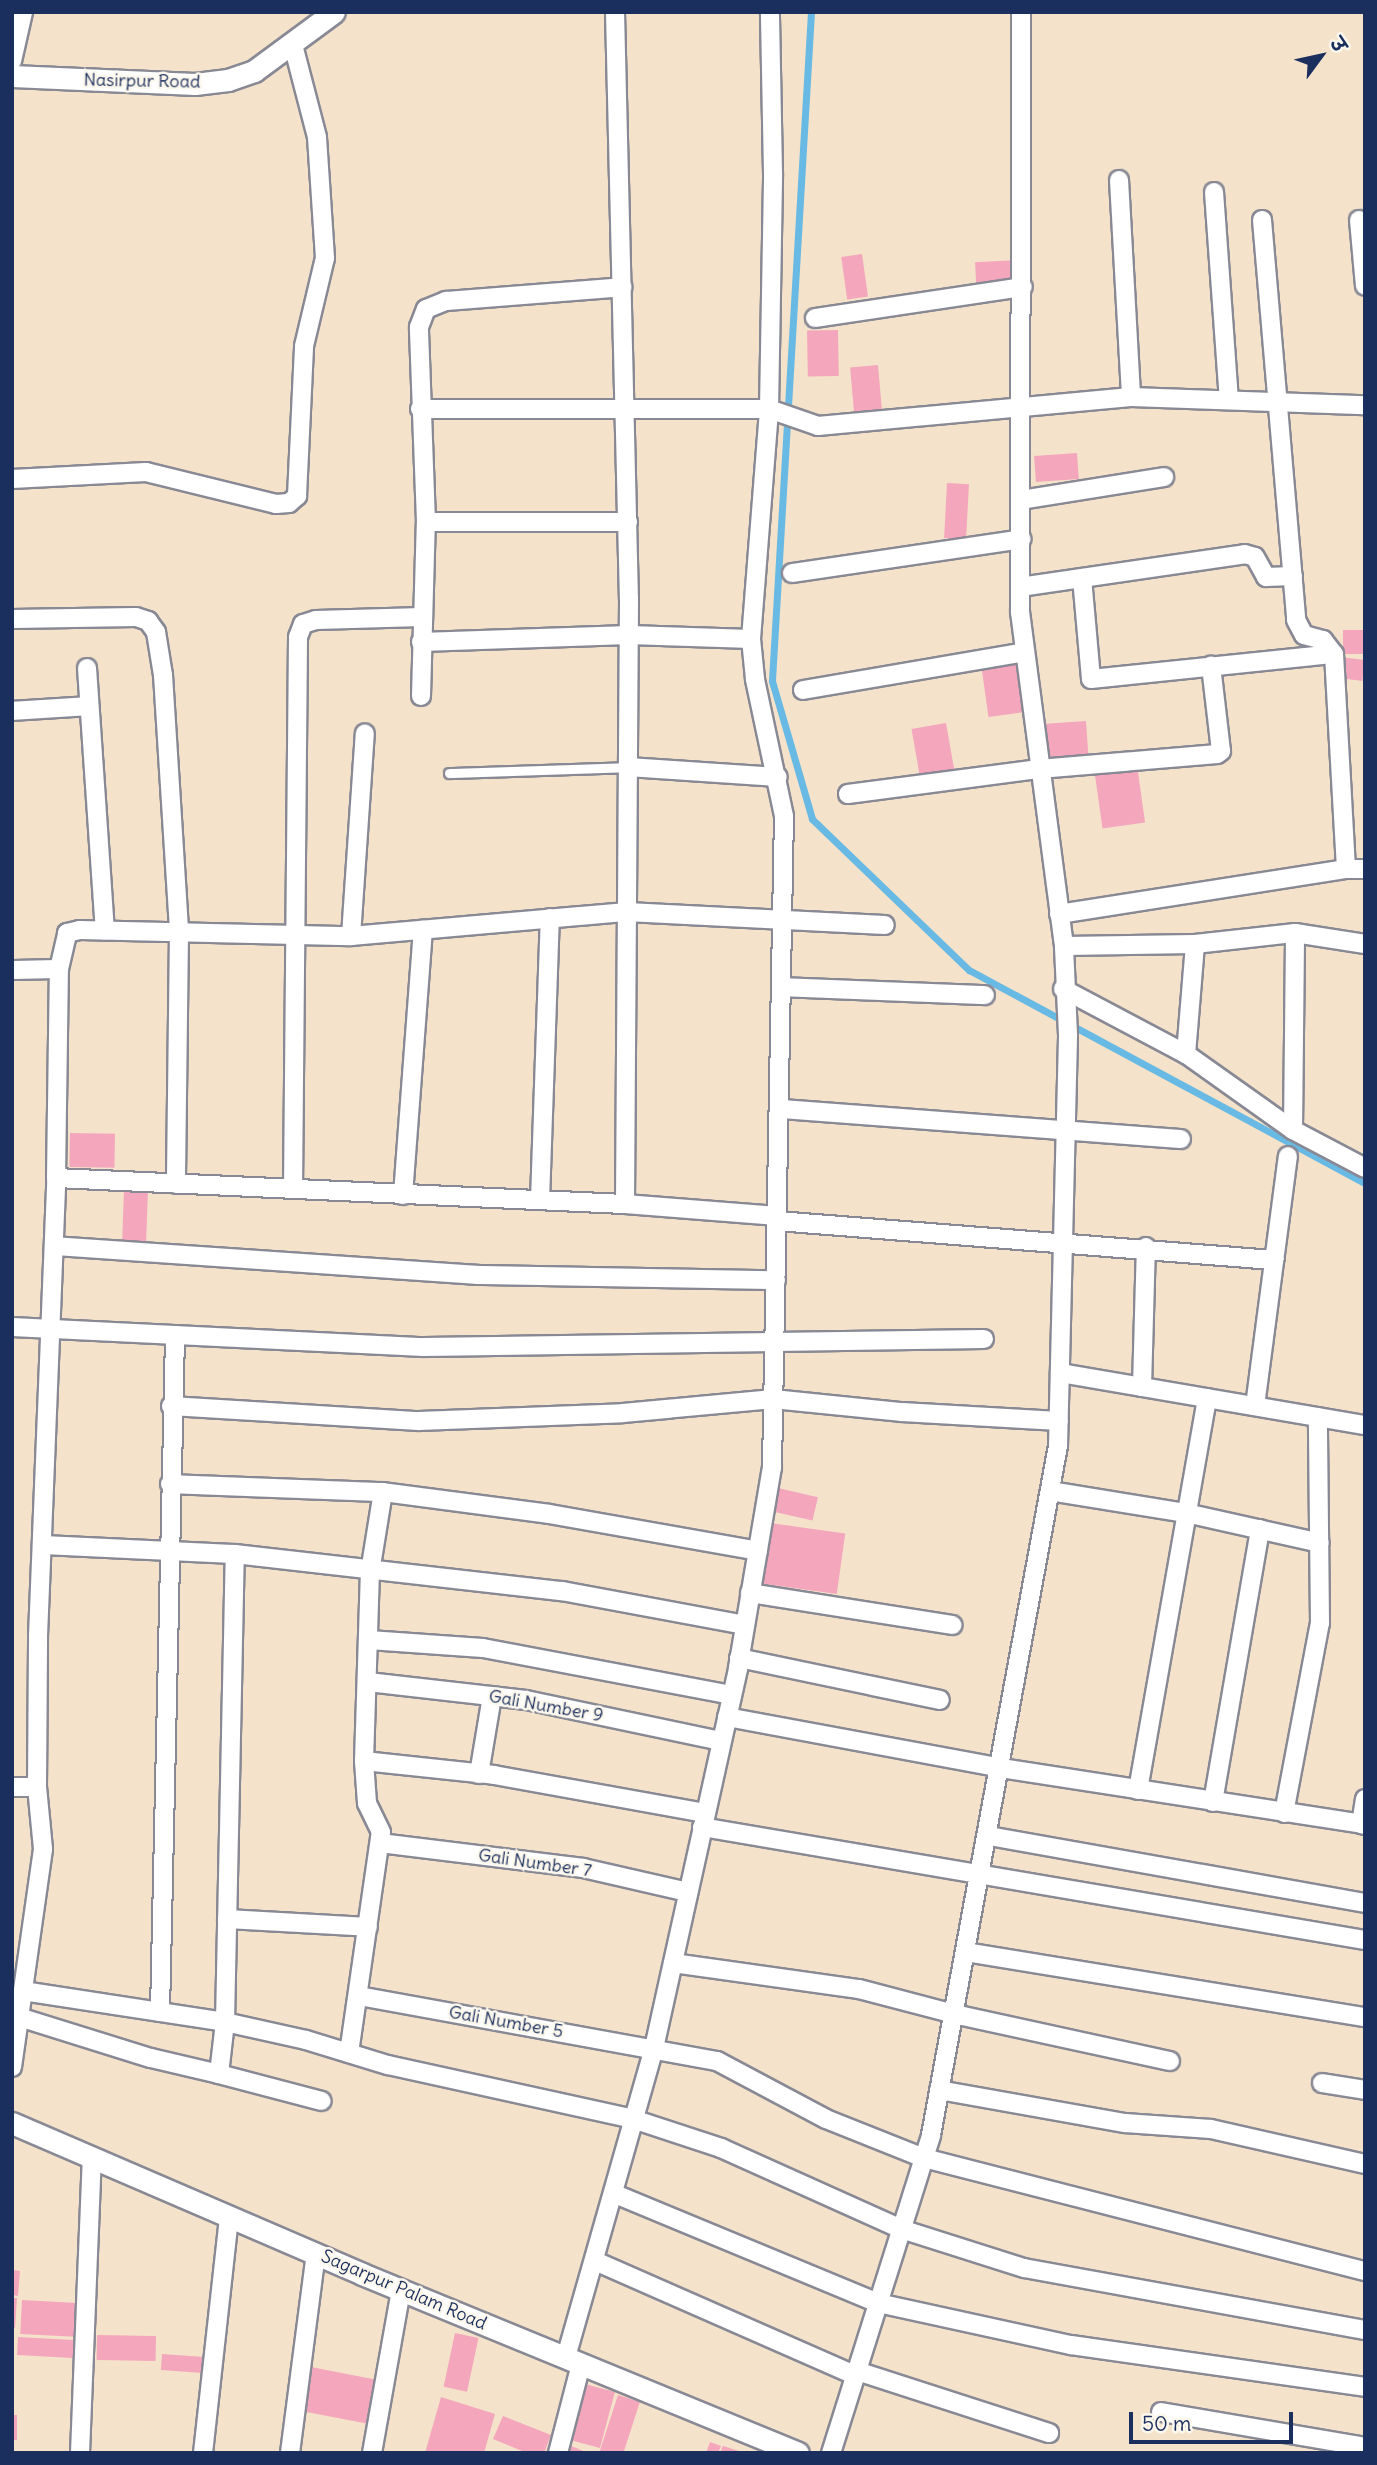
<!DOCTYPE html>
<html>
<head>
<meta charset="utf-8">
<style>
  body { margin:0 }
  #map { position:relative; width:1377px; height:2465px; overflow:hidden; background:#f4e3ca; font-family:Delius,"Playpen Sans Deva",sans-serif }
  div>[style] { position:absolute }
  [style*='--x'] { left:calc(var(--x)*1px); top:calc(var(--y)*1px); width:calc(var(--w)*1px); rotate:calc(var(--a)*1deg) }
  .stream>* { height:7px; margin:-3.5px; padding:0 3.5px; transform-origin:3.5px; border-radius:3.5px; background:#68b9e3 }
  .building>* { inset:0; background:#f4a6bd; transform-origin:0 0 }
  .roads { filter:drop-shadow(2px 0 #888994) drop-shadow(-2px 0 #888994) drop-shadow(0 2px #888994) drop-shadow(0 -2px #888994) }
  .service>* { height:9px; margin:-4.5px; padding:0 4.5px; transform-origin:4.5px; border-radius:4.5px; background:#fff }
  .minor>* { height:18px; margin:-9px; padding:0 9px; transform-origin:9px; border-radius:9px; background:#fff }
  .tertiary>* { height:21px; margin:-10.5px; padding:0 10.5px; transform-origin:10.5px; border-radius:10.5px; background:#fff }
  span { translate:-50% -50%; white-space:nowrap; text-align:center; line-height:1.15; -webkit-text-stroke:5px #fbf7ec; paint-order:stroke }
  .street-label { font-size:18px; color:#1b2f5e }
  .frame { position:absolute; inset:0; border:14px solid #1b2f5e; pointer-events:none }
  .north { position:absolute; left:1286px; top:21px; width:70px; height:70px; -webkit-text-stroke:5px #fbf7ec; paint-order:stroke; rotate:57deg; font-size:19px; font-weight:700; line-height:28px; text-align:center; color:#1b2f5e }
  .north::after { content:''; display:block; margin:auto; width:24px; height:32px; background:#1b2f5e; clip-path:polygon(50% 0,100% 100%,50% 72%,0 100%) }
  .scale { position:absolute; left:1129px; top:2412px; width:164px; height:32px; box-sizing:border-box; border:4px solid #1b2f5e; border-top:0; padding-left:9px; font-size:21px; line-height:24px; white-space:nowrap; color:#1b2f5e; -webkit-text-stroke:5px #fbf7ec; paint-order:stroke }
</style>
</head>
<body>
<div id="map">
  <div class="stream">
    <i style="--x:811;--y:12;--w:670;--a:93.34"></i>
    <i style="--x:772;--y:681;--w:144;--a:73.8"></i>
    <i style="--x:812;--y:819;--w:218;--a:43.9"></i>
    <i style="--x:969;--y:970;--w:450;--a:28.3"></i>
  </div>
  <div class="building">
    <i style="left:862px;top:254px;width:43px;height:21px;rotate:82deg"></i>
    <i style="left:1018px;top:260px;width:21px;height:43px;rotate:87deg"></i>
    <i style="left:838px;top:330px;width:46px;height:31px;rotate:89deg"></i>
    <i style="left:878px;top:365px;width:46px;height:28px;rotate:85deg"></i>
    <i style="left:1077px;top:453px;width:26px;height:43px;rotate:86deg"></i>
    <i style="left:947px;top:483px;width:22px;height:55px;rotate:3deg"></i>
    <i style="left:1343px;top:630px;width:22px;height:24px"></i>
    <i style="left:1340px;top:657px;width:25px;height:21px;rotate:7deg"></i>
    <i style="left:1021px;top:661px;width:51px;height:40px;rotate:82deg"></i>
    <i style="left:1086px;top:721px;width:40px;height:44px;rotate:86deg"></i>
    <i style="left:946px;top:723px;width:48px;height:35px;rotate:80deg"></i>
    <i style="left:1137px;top:765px;width:58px;height:43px;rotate:82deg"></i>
    <i style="left:70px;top:1133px;width:45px;height:34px;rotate:1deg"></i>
    <i style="left:124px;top:1189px;width:24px;height:61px;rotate:2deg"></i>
    <i style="left:778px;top:1488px;width:41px;height:24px;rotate:13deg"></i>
    <i style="left:770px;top:1523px;width:76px;height:61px;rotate:8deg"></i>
    <i style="clip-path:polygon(12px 2270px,20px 2271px,18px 2296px,12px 2295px)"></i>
    <i style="clip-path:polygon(12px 2298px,17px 2298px,15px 2328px,12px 2328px)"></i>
    <i style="left:22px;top:2300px;width:55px;height:34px;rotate:3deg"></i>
    <i style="left:455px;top:2333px;width:24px;height:55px;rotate:12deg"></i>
    <i style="left:97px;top:2335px;width:59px;height:25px;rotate:1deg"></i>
    <i style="left:18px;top:2337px;width:65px;height:18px;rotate:3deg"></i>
    <i style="left:162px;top:2354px;width:46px;height:16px;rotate:4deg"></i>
    <i style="left:306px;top:2366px;width:73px;height:45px;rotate:11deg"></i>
    <i style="left:585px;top:2384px;width:31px;height:58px;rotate:15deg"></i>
    <i style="left:618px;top:2395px;width:23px;height:60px;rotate:18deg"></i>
    <i style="clip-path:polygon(441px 2397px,495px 2414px,484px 2453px,425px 2453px)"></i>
    <i style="left:12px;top:2415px;width:5px;height:25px"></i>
    <i style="clip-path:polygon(503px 2416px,551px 2435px,544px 2453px,527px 2453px,493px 2439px)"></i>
    <i style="clip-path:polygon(710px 2442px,721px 2446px,718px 2453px,706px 2453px)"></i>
    <i style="clip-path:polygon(569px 2445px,588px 2453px,567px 2453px)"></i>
    <i style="clip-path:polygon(723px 2446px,742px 2452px,742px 2453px,720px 2453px)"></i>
  </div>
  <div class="roads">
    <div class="service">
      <i style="--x:449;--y:773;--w:179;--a:-1.9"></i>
    </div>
    <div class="minor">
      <i style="--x:615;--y:12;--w:588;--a:88.64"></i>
      <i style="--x:629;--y:600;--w:604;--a:90.38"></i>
      <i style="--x:12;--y:61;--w:50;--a:-77.3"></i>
      <i style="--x:1119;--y:180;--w:217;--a:86.8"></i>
      <i style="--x:1214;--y:192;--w:208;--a:85.9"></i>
      <i style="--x:1262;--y:220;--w:401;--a:85.1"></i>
      <i style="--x:1296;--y:620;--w:17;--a:62"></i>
      <i style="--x:1304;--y:635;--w:20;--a:15"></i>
      <i style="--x:1323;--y:640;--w:18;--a:52"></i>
      <i style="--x:1334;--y:654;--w:215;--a:86.8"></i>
      <i style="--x:1346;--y:869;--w:19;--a:0"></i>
      <i style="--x:1359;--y:220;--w:66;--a:84.8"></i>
      <i style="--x:815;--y:318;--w:210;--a:-8.5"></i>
      <i style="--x:420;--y:409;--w:349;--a:0"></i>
      <i style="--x:769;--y:409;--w:52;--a:19.1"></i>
      <i style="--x:818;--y:426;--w:314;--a:-5.3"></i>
      <i style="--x:1131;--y:397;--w:234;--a:2"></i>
      <i style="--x:12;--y:479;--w:134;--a:-3"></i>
      <i style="--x:146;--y:472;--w:134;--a:13.8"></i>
      <i style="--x:276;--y:504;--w:13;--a:-4"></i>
      <i style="--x:289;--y:503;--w:11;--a:-41"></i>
      <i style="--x:297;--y:496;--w:150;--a:-87.3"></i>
      <i style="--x:304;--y:346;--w:90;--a:-76.6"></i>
      <i style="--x:325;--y:258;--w:121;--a:-93.8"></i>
      <i style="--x:317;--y:137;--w:95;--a:-104.6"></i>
      <i style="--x:1021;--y:500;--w:145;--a:-9.1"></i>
      <i style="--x:426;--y:522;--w:202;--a:0"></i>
      <i style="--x:792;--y:573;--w:232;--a:-8.4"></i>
      <i style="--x:1082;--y:578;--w:101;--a:84.9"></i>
      <i style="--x:1091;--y:679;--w:244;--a:-5.9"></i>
      <i style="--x:1020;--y:587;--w:227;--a:-8.3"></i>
      <i style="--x:1245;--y:554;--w:10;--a:17"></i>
      <i style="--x:1255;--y:557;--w:23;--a:61"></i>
      <i style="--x:1266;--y:577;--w:27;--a:-2"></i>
      <i style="--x:12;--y:619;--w:124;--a:-0.9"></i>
      <i style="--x:136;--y:617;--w:13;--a:18"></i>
      <i style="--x:148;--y:621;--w:14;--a:54"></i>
      <i style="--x:156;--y:632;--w:44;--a:80.8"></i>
      <i style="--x:163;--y:675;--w:257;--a:86.4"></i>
      <i style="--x:179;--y:932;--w:252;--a:90.7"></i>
      <i style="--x:421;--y:642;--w:208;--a:-1.9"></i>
      <i style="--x:629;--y:635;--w:122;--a:1.9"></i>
      <i style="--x:87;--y:668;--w:263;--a:86.1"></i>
      <i style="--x:803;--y:690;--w:225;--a:-9.7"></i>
      <i style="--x:421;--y:696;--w:174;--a:-88.4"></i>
      <i style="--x:426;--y:522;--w:195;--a:-92.1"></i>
      <i style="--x:419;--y:327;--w:19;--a:-69"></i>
      <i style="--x:426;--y:309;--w:22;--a:-22"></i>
      <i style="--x:446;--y:301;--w:177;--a:-4.5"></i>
      <i style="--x:12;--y:711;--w:77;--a:-3.7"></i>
      <i style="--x:628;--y:767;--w:150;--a:3.8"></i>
      <i style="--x:848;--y:794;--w:193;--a:-7.5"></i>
      <i style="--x:1039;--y:769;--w:179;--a:-4.8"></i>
      <i style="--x:1217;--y:754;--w:5;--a:-37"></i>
      <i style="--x:1221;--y:751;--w:86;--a:-96.7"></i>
      <i style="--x:1059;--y:914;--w:291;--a:-8.9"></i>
      <i style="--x:351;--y:936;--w:203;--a:-86.1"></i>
      <i style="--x:1064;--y:946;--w:131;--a:-0.9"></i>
      <i style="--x:1195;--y:944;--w:101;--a:-6.3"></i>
      <i style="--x:1295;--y:933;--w:71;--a:8.9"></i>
      <i style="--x:12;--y:970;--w:47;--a:-1.2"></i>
      <i style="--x:782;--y:987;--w:203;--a:2.3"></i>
      <i style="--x:1063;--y:989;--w:139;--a:27.9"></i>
      <i style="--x:1186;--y:1054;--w:131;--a:35.4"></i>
      <i style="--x:1293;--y:1130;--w:81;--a:27.8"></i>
      <i style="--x:1186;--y:1054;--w:110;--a:-85.3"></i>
      <i style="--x:781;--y:1109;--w:401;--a:4.3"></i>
      <i style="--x:1293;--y:1130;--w:197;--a:-89.4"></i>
      <i style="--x:56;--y:1178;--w:570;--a:2.62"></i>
      <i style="--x:625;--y:1204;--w:153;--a:4.5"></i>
      <i style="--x:778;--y:1216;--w:5;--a:101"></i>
      <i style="--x:777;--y:1221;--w:499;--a:4.5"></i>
      <i style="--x:293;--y:1189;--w:552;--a:-89.48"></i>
      <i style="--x:298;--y:637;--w:14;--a:-69"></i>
      <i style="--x:303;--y:624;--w:14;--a:-17"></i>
      <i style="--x:316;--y:620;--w:106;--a:-1.6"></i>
      <i style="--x:403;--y:1195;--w:266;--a:-85.7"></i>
      <i style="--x:540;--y:1200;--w:282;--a:-88"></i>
      <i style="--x:54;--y:1246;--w:424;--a:3.9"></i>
      <i style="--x:477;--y:1275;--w:299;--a:1"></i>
      <i style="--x:12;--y:1327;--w:412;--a:2.8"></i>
      <i style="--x:424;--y:1347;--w:560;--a:-0.82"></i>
      <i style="--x:1060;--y:1373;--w:309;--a:9.7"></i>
      <i style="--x:1142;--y:1387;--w:140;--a:-88.4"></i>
      <i style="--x:171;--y:1406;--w:248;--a:3.5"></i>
      <i style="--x:419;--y:1421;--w:204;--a:-2.2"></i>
      <i style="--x:623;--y:1413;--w:151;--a:-5.3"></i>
      <i style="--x:773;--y:1399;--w:130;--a:5.8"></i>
      <i style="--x:902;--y:1412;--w:157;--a:3.3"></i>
      <i style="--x:1255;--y:1406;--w:252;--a:-82.5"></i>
      <i style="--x:170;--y:1484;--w:213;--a:2.2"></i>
      <i style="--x:1050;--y:1491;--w:138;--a:9.2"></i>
      <i style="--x:1186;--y:1513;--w:137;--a:12.6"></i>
      <i style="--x:42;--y:1545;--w:193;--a:2.7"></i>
      <i style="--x:750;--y:1593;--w:205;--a:9"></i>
      <i style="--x:369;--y:1640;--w:114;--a:4"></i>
      <i style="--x:483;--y:1648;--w:253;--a:10.7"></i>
      <i style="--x:739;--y:1658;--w:205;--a:11.8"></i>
      <i style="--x:368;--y:1682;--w:159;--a:6.5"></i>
      <i style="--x:526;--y:1700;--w:199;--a:11.9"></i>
      <i style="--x:727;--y:1717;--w:279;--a:10.5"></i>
      <i style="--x:1001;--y:1768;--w:364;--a:8.8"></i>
      <i style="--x:364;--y:1761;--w:131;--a:6.1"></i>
      <i style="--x:494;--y:1775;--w:215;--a:10.2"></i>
      <i style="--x:479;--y:1774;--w:79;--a:-80.5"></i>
      <i style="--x:12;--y:1787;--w:25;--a:0"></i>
      <i style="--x:1138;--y:1790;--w:398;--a:-80"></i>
      <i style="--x:1365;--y:1799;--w:25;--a:99"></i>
      <i style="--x:1361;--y:1824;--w:4;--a:14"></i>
      <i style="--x:1213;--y:1802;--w:277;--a:-80.2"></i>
      <i style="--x:1284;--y:1813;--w:193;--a:-79.3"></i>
      <i style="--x:1320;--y:1623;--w:206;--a:-90.6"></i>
      <i style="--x:702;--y:1827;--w:673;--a:9.67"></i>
      <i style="--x:989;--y:1836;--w:382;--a:10.1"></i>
      <i style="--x:380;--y:1843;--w:205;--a:7"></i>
      <i style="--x:583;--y:1868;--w:108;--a:12.9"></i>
      <i style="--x:227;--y:1919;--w:141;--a:3.2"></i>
      <i style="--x:966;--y:1952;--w:404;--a:9.3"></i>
      <i style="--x:673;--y:1963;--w:188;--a:8"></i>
      <i style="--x:859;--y:1989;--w:98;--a:14.7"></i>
      <i style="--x:954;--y:2014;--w:221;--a:12.3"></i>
      <i style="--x:23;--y:1991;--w:204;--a:8.7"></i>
      <i style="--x:225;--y:2022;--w:83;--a:12.5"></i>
      <i style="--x:306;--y:2040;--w:86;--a:17"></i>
      <i style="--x:388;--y:2065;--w:251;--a:12.4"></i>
      <i style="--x:633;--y:2119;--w:93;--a:18.2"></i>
      <i style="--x:721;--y:2148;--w:197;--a:24.2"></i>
      <i style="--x:901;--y:2229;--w:129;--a:17.6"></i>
      <i style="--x:1024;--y:2268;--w:347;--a:10.3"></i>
      <i style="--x:359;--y:1996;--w:364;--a:10.3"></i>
      <i style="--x:717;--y:2061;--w:123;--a:28"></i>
      <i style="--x:826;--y:2119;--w:105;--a:21.7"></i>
      <i style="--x:924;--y:2158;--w:455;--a:14.4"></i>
      <i style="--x:160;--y:2012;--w:677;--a:-88.73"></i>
      <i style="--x:19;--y:2017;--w:138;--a:17.3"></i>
      <i style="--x:151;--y:2058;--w:70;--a:13.2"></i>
      <i style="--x:219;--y:2074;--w:52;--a:-83.4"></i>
      <i style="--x:225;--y:2022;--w:468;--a:-88.8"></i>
      <i style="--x:235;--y:1554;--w:329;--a:6.5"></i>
      <i style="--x:562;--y:1591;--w:186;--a:10.5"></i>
      <i style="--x:349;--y:2053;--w:223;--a:-81.8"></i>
      <i style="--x:381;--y:1832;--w:32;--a:-116"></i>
      <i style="--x:367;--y:1803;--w:42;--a:-94.1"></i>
      <i style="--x:364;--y:1761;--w:189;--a:-88.2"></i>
      <i style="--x:370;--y:1572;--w:81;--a:-80.8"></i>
      <i style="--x:383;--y:1492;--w:167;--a:7.5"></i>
      <i style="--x:549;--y:1514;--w:212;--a:10"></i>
      <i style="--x:12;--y:2067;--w:220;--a:-81.9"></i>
      <i style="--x:43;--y:1849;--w:62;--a:-95.5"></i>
      <i style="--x:37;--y:1787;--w:151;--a:-89.6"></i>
      <i style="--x:38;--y:1636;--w:458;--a:-87.7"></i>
      <i style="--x:56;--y:1178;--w:209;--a:-89.2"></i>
      <i style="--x:59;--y:969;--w:37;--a:-77"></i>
      <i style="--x:67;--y:933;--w:13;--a:-13"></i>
      <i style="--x:80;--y:930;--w:271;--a:1.3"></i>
      <i style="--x:351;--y:936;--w:277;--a:-5"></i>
      <i style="--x:627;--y:912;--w:258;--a:2.9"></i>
      <i style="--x:219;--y:2074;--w:106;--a:14.7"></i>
      <i style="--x:1322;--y:2083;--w:44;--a:9.2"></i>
      <i style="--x:939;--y:2090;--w:189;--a:10.1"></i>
      <i style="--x:1125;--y:2123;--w:86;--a:4"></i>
      <i style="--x:1211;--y:2129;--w:158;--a:12.8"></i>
      <i style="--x:615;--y:2194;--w:285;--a:22.5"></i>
      <i style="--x:878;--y:2303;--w:198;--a:12.3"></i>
      <i style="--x:1071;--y:2345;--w:297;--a:8.1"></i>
      <i style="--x:595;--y:2261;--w:284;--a:23.7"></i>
      <i style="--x:566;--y:2357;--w:321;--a:-74.1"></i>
      <i style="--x:654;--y:2048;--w:389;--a:-77.5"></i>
      <i style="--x:738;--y:1668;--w:203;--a:-80.4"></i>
      <i style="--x:772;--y:1468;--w:652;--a:-88.95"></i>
      <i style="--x:784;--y:816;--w:140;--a:-102"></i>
      <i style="--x:755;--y:679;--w:40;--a:-95.7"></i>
      <i style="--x:751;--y:639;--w:231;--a:-85.5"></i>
      <i style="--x:769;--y:409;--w:236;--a:-89"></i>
      <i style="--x:773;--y:173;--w:161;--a:-91.1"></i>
      <i style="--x:857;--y:2371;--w:202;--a:17.9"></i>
      <i style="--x:1161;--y:2412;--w:207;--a:9.7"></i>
      <i style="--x:80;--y:2453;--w:296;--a:-87.7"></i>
      <i style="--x:203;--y:2453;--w:238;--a:-83.7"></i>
      <i style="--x:290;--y:2453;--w:201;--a:-82.6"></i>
      <i style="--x:372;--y:2453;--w:166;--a:-79.9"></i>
      <i style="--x:558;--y:2453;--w:92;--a:-75.5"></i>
      <i style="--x:831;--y:2453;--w:333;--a:-72.5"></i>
      <i style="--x:931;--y:2135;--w:701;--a:-79.56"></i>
      <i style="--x:1058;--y:1446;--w:411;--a:-88.6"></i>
      <i style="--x:1068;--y:1035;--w:89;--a:-92.6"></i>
      <i style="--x:1064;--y:946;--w:337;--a:-97.5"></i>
      <i style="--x:1020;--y:612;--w:600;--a:-89.9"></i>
    </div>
    <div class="tertiary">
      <i style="--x:12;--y:76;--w:183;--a:2.5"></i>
      <i style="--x:195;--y:84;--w:33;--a:-7"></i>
      <i style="--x:228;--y:80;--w:28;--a:-19"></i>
      <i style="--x:254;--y:71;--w:99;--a:-36.4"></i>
      <i style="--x:12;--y:2123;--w:381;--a:23.3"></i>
      <i style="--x:362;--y:2274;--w:471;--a:22.3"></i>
    </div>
  </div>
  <div class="street-label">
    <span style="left:142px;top:81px;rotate:1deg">Nasirpur Road</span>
    <span style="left:546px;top:1706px;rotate:10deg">Gali Number 9</span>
    <span style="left:535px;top:1863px;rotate:8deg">Gali Number 7</span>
    <span style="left:506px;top:2022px;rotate:10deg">Gali Number 5</span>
    <span style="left:404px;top:2290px;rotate:23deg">Sagarpur Palam Road</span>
  </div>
  <div class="frame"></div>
  <div class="north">उ</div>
  <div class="scale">50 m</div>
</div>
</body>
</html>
